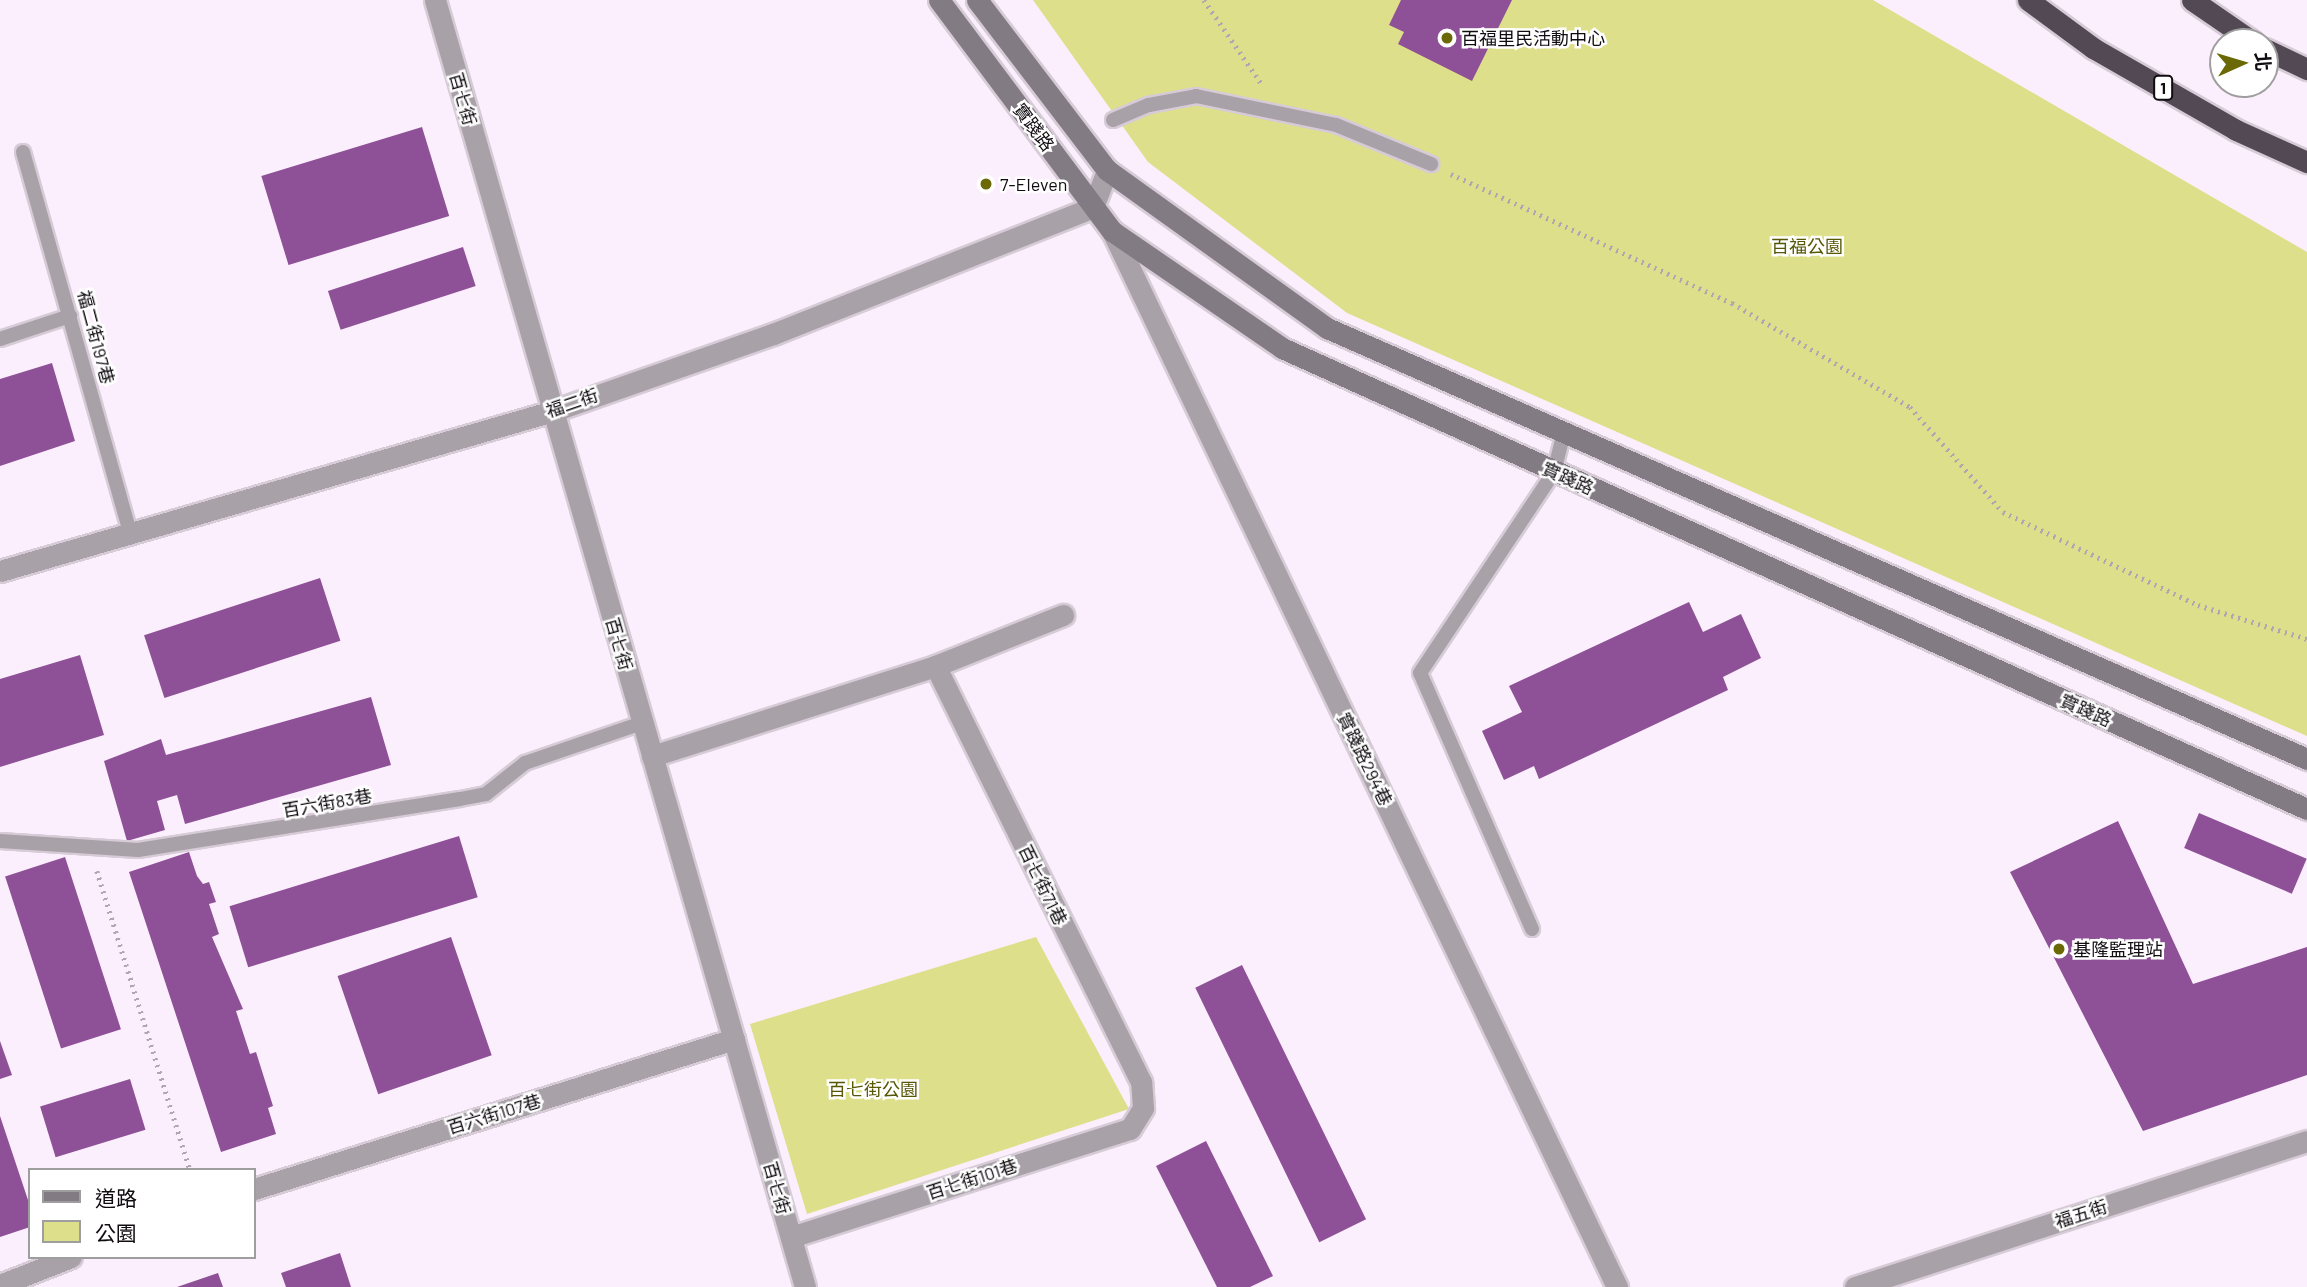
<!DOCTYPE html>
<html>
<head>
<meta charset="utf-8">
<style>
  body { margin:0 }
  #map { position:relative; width:2307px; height:1287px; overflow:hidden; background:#fceffd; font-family:Barlow,"Noto Sans TC",sans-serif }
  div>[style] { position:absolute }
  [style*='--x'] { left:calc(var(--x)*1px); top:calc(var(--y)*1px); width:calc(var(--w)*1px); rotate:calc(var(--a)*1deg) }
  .green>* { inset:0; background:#dedf8a }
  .building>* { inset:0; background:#8e5197; transform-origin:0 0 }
  .path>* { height:4.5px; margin-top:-2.25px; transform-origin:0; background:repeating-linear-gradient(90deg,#b0a6b1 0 2px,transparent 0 7px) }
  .roads { filter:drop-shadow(2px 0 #d6cbd7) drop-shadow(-2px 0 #d6cbd7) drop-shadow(0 2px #d6cbd7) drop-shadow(0 -2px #d6cbd7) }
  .lane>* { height:14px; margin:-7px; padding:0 7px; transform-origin:7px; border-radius:7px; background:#a8a2a8 }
  .street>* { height:21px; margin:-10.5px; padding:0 10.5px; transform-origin:10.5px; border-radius:10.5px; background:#a8a2a8 }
  .secondary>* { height:21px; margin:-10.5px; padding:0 10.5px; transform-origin:10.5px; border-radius:10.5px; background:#837b84 }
  .highway>* { height:21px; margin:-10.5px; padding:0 10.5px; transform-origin:10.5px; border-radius:10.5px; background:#534955 }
  .dots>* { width:19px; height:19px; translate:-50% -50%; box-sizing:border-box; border:4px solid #fff; border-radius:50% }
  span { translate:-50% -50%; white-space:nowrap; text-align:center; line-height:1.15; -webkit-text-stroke:5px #fff; paint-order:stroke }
  .shield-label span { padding:2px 5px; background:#fff; border:2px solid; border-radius:5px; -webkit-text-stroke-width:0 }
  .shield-label { font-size:16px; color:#100c10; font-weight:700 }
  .poi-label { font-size:18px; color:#100c10 }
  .left { translate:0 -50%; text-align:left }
  .street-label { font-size:18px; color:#100c10 }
  .park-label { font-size:18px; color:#575706 }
  .legend { position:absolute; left:28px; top:1168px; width:228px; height:91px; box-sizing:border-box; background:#fff; border:2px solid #9f9e9f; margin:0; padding:9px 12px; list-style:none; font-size:21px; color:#100c10 }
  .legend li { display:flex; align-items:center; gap:14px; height:35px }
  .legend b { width:35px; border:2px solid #9f9e9f }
  .north { position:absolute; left:2209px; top:28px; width:70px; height:70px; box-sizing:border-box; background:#fff; border:2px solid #9f9e9f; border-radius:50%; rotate:86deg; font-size:19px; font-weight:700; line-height:28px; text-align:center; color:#100c10 }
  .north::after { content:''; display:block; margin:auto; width:24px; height:32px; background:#6a6905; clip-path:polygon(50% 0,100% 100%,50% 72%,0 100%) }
</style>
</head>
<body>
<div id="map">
  <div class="green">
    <i style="clip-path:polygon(1033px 0,1873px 0,2307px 252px,2307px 736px,1347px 313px,1148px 162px)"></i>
    <i style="clip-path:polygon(1036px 937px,1129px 1109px,807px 1214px,750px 1024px)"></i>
  </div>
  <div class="building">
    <i style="clip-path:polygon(1401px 0,1512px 0,1472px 81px,1398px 44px,1404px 32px,1389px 25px)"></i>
    <i style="left:422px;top:127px;width:93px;height:168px;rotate:73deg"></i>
    <i style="left:463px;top:247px;width:41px;height:142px;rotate:72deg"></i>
    <i style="clip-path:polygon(52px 363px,75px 441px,0 466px,0 379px)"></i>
    <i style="left:320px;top:578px;width:66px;height:185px;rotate:72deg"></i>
    <i style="clip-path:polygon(1689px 602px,1703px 632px,1741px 614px,1761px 658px,1723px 677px,1728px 690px,1539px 779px,1534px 766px,1504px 780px,1482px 731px,1522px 712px,1509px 686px)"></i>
    <i style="clip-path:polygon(80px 655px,104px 735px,0 767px,0 679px)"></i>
    <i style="clip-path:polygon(371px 697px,391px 765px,185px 824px,177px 795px,157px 801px,165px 830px,127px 841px,104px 761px,161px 739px,166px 755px)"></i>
    <i style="left:2199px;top:813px;width:117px;height:38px;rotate:23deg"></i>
    <i style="clip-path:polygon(2118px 821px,2193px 984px,2307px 947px,2307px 1075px,2143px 1131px,2010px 872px)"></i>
    <i style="left:459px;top:836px;width:64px;height:240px;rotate:73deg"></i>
    <i style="clip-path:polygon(189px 852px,197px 876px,203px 884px,209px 882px,216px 902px,209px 904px,219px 934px,212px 937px,243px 1009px,236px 1011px,250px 1054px,256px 1052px,273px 1106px,268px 1108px,276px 1134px,221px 1152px,129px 872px)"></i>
    <i style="left:65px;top:857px;width:181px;height:63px;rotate:72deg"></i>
    <i style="left:451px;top:937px;width:125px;height:120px;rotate:71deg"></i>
    <i style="left:1242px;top:965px;width:283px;height:52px;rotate:64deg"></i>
    <i style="clip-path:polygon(0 1041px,12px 1075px,0 1079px)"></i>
    <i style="left:130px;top:1079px;width:53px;height:94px;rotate:73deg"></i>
    <i style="clip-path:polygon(0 1116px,30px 1206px,30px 1227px,0 1237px)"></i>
    <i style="clip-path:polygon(1206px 1141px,1273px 1276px,1250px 1287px,1217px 1287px,1156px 1166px)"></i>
    <i style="clip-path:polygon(340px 1253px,351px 1287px,286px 1287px,281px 1273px)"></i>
    <i style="clip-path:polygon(218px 1273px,223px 1287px,177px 1287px)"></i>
  </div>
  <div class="path">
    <i style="--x:1204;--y:0;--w:101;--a:55.5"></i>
    <i style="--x:1451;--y:174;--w:309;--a:24.7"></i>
    <i style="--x:1732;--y:303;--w:206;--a:30.3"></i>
    <i style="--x:1910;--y:407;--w:140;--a:48.5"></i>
    <i style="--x:2003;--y:512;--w:216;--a:25.5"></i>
    <i style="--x:2198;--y:605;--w:114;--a:17.3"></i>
    <i style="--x:97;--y:871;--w:313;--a:72.7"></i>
  </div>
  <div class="roads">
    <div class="lane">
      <i style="--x:1113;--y:120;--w:39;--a:-23"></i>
      <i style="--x:1149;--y:105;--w:48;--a:-10.8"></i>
      <i style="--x:1196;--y:96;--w:143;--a:11.7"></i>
      <i style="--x:1336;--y:125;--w:103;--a:22.3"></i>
      <i style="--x:23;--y:152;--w:396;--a:74.3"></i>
      <i style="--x:0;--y:339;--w:74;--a:-18.2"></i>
      <i style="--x:0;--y:841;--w:138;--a:3.7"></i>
      <i style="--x:138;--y:850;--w:326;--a:-9"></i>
      <i style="--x:460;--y:799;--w:26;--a:-11"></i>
      <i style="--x:486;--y:794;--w:50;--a:-38.5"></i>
      <i style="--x:525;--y:763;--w:124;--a:-18.9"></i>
      <i style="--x:1532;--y:929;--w:279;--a:-113.6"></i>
      <i style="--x:1420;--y:673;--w:242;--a:-56.3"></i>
      <i style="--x:1554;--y:472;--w:41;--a:-76"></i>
    </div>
    <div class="street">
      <i style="--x:435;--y:0;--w:1339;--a:73.96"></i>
      <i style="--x:1112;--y:231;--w:1171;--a:64.44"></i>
      <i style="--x:0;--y:571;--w:576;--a:-16.14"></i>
      <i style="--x:553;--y:411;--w:233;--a:-19.3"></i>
      <i style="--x:773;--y:334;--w:344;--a:-21.6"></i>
      <i style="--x:1093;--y:207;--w:40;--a:-69"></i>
      <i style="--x:652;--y:756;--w:297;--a:-17.6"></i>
      <i style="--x:935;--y:666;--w:138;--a:-21.7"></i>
      <i style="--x:254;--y:1189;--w:503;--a:-17.35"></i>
      <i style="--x:791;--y:1237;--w:356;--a:-17.7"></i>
      <i style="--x:1130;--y:1129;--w:25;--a:-58"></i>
      <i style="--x:1143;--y:1108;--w:26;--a:-94"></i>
      <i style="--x:1141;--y:1082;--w:464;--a:-116.3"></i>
      <i style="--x:0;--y:1285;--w:76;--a:-21.5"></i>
      <i style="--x:1855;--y:1287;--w:475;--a:-17.9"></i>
    </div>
    <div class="secondary">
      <i style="--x:939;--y:0;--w:289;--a:53.2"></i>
      <i style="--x:1112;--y:231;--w:206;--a:34.5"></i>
      <i style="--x:1282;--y:348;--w:1124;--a:24.22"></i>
      <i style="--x:977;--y:0;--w:214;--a:52.6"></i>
      <i style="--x:1107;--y:170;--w:271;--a:35.7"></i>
      <i style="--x:1327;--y:328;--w:1071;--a:23.74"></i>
    </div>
    <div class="highway">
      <i style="--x:2028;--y:0;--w:81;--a:36.4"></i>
      <i style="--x:2093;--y:48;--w:165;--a:29.8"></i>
      <i style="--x:2236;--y:130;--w:78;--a:24.3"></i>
      <i style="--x:2192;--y:0;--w:74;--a:34.5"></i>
      <i style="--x:2265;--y:49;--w:47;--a:25.5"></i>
    </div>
  </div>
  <div class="dots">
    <i style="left:1447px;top:38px;background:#6a6905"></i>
    <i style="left:986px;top:184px;background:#6a6905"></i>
    <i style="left:2059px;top:949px;background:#6a6905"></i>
  </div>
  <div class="shield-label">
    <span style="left:2163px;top:88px">1</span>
  </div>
  <div class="poi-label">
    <span class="left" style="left:1461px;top:38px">百福里民活動中心</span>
    <span class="left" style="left:1000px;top:184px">7-Eleven</span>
    <span class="left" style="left:2073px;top:949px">基隆監理站</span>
  </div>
  <div class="street-label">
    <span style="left:463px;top:99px;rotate:74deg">百七街</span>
    <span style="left:1034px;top:127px;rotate:53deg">實踐路</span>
    <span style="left:96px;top:337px;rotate:75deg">福二街197巷</span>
    <span style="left:572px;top:403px;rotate:-19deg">福二街</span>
    <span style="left:1568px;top:478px;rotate:24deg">實踐路</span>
    <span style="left:619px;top:644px;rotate:74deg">百七街</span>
    <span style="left:2086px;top:710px;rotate:24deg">實踐路</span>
    <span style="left:1365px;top:759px;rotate:64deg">實踐路294巷</span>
    <span style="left:327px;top:803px;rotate:-10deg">百六街83巷</span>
    <span style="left:1043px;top:885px;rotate:64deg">百七街71巷</span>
    <span style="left:494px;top:1114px;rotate:-17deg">百六街107巷</span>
    <span style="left:972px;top:1179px;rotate:-18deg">百七街101巷</span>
    <span style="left:777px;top:1188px;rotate:74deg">百七街</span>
    <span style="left:2081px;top:1214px;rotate:-18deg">福五街</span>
  </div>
  <div class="park-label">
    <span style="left:1807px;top:246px">百福公園</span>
    <span style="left:873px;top:1089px">百七街公園</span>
  </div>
  <ul class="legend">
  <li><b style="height:9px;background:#837b84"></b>道路</li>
  <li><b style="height:19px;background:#dedf8a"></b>公園</li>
  </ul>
  <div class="north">北</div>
</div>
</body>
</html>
